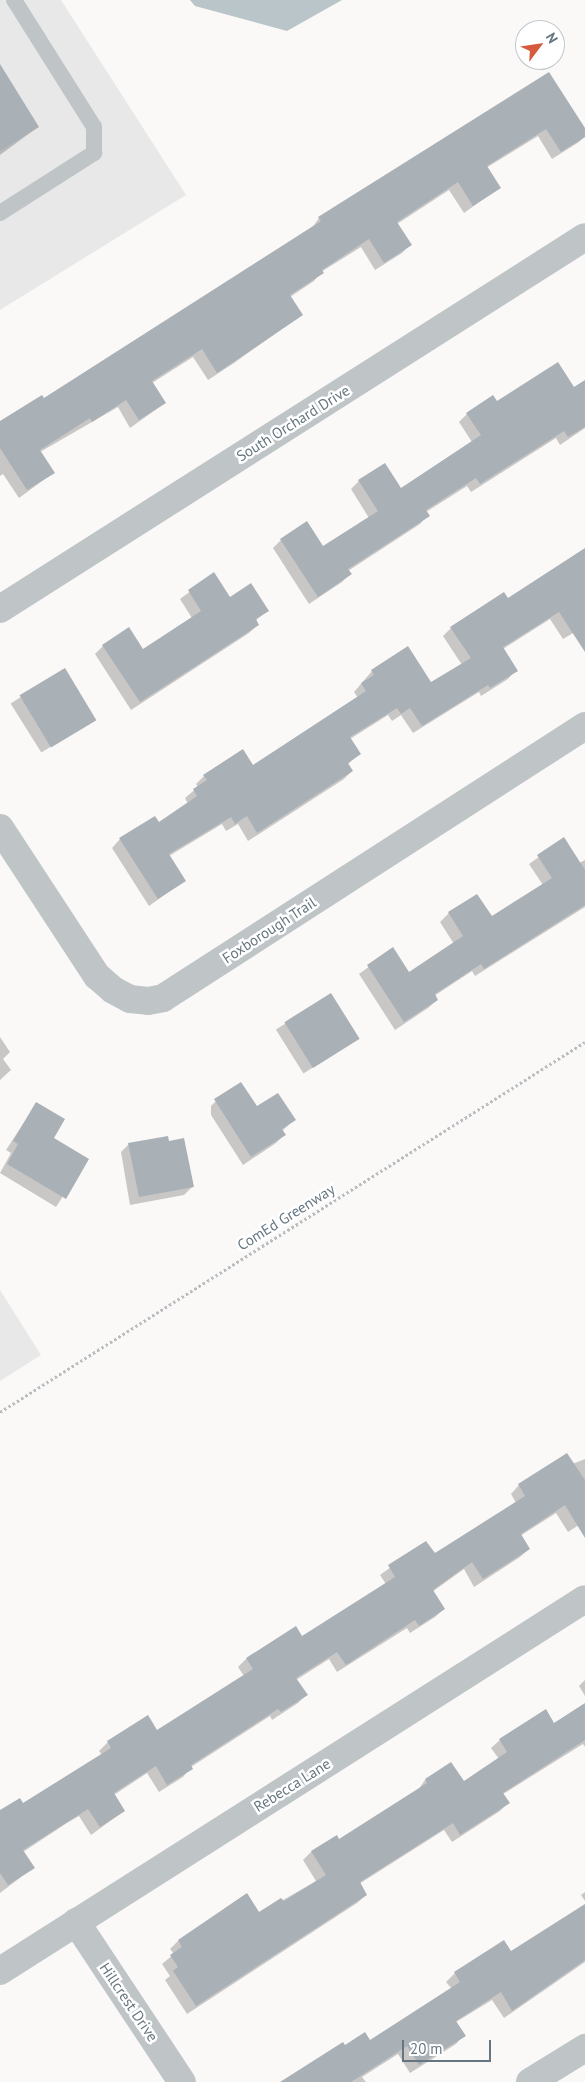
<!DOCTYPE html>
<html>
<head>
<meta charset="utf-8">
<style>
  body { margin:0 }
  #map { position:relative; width:585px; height:2082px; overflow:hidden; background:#faf9f8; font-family:"PT Sans",sans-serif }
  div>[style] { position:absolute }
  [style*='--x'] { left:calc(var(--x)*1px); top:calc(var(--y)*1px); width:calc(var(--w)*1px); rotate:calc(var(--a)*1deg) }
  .built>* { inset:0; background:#e8e8e8 }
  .water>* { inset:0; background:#bac5c9 }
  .shadow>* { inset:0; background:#0003; transform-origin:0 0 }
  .building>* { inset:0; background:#a9b0b6; transform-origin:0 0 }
  .path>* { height:3px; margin-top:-1.5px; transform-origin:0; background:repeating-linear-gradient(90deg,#babdc0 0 2.5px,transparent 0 5px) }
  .lane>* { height:16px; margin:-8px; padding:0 8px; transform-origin:8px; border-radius:8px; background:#bfc4c7 }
  .street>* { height:28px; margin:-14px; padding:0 14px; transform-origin:14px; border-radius:14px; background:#bfc4c7 }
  span { translate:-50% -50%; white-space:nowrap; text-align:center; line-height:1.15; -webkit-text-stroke:5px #fff; paint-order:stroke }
  .street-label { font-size:15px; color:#667680 }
  .north { position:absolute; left:515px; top:20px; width:50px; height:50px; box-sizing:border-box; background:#fff; border:1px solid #c2c8cc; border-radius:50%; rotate:59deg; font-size:14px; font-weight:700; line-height:20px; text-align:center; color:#667680 }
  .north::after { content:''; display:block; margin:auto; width:18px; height:22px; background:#d55b3c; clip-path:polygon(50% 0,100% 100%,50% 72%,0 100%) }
  .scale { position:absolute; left:402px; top:2040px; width:89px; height:22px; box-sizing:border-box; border:2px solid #667680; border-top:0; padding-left:6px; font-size:15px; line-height:18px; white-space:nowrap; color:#667680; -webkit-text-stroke:4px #fff; paint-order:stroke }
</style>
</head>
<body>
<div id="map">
  <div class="built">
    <i style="clip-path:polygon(0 0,61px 0,186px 195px,0 310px)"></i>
    <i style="clip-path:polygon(0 1290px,41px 1355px,0 1381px)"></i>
  </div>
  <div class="water">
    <i style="clip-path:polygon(190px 0,342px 0,287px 31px,195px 6px)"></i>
  </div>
  <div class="shadow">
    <i style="clip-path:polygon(0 67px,38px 127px,0 155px)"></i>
    <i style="clip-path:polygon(549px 74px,585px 131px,585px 136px,579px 142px,552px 159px,538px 136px,486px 168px,499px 188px,464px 213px,449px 190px,397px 224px,410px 245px,402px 253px,375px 270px,361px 247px,321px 272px,314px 281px,290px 297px,301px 315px,234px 363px,208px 380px,193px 357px,152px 383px,165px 403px,130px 428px,118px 407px,40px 452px,53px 473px,19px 498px,3px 474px,0 476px,0 422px,43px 399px,312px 228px,319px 218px)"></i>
    <i style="clip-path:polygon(585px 381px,585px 428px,560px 445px,556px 438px,471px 492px,467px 486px,426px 512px,428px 515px,420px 524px,348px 571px,350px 574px,342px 582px,309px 604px,273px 548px,281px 540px,323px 547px,369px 518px,351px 489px,359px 481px,400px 489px,472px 442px,459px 422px,467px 414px,497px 403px,574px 389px)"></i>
    <i style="clip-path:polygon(585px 550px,585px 626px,563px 639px,550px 619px,503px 649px,516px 670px,508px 679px,481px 696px,479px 692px,413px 733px,401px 715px,392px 721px,388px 715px,350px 739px,359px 754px,348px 764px,352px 771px,344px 779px,248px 841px,238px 824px,226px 831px,222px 824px,169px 856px,184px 881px,149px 906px,112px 848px,120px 839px,159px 823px,188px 804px,185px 798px,198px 787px,196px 784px,204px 776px,252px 766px,358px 698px,354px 692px,372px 671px,431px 684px,462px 665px,443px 636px,451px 628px,507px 600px)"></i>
    <i style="clip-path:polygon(214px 574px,230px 599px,268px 610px,255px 621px,257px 625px,249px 633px,131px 710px,95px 654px,103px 646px,143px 651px,192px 618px,180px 599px)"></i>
    <i style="left:64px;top:670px;width:58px;height:63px;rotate:58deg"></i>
    <i style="clip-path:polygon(564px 839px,579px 863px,585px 860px,585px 907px,475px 976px,472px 971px,434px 996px,437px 1000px,428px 1008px,395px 1030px,359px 974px,393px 949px,409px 974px,454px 944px,440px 922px,449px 913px,477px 896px,491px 917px,543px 885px,529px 864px)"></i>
    <i style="left:331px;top:995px;width:52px;height:65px;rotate:58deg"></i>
    <i style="clip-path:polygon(0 1037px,10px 1052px,3px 1059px,11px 1070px,0 1080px)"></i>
    <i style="clip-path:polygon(219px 1098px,256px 1108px,294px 1120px,282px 1131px,284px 1135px,276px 1143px,243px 1165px,211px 1115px,211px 1106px)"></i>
    <i style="clip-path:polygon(36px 1104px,52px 1139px,87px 1159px,56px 1207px,0 1173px,11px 1153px,6px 1150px)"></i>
    <i style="clip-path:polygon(168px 1142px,192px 1187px,184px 1195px,130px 1205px,121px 1152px,129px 1144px)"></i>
    <i style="clip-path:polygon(585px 1459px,585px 1521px,568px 1532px,556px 1513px,520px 1536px,529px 1549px,520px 1557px,474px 1587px,464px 1569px,432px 1592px,444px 1609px,435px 1617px,410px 1633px,407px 1628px,337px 1672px,329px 1659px,296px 1680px,306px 1695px,298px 1703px,272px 1720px,270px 1716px,191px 1767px,183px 1777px,159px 1792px,147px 1773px,114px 1795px,124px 1811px,91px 1835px,79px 1816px,67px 1823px,23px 1852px,33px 1868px,0 1893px,0 1812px,23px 1805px,102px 1755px,99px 1751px,108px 1742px,148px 1717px,157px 1732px,244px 1676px,238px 1667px,246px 1659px,296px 1628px,302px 1637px,386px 1584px,380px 1575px,426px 1542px,434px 1555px,516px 1503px,511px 1494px,519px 1485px)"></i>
    <i style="clip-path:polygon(585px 1680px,585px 1696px,579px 1686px)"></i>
    <i style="clip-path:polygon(585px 1705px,585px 1747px,583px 1744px,503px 1794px,508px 1803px,500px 1811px,452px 1842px,444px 1830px,359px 1884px,366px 1895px,357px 1903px,187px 2014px,165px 1980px,170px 1976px,162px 1964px,174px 1954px,170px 1949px,178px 1941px,247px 1895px,259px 1914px,316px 1881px,303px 1860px,311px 1852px,336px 1836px,339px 1840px,418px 1790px,425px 1780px,451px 1763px,464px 1782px,499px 1759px,491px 1748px,500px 1740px,554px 1724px)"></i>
    <i style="clip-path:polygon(585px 1892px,585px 1901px,581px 1895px)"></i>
    <i style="clip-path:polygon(585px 1905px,585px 1962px,504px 2018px,492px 2000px,456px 2022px,464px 2035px,456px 2044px,410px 2073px,398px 2054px,362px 2077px,366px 2082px,281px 2082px,345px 2047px,370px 2042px,452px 1989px,446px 1982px,455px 1973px,504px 1941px,511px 1952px)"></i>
  </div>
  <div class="building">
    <i style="clip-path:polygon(0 64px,39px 127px,0 151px)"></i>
    <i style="clip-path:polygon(549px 72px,585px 128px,585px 137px,561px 152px,546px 129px,487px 166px,501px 188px,473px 206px,458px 182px,397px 222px,412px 245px,384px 263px,369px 239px,322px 270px,324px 273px,290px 295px,303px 315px,244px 355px,217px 373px,202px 349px,152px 381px,166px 403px,139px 420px,126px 400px,92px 422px,90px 418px,40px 450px,55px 473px,27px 490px,0 448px,0 421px,42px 395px,44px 398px,321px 221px,318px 217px)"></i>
    <i style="clip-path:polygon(558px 362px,574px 387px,585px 380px,585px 427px,568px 437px,564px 431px,480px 484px,476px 478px,426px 510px,430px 516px,348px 569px,352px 574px,318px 597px,280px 539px,307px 521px,323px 546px,378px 511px,358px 480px,385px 463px,401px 488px,481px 435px,466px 413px,493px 395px,497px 401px)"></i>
    <i style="clip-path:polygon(585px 548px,585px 652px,559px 612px,503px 647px,518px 671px,490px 688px,488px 685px,422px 726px,410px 708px,401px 714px,397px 708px,350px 737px,361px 754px,348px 763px,353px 771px,257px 833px,247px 816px,235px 824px,231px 817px,169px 854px,186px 881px,158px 899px,119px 838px,155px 816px,159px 822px,197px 796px,193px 789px,207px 780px,203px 775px,243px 749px,253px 765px,366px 691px,361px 683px,374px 675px,371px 670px,408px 646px,431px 682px,471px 658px,450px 627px,504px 592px,508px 598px)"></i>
    <i style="clip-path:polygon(214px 572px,230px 597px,251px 583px,269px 611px,256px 619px,259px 625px,140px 702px,102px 645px,129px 627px,143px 649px,201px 611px,188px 590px)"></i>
    <i style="left:65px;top:668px;width:61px;height:53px;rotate:59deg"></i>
    <i style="clip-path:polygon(564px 837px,585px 870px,585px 905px,484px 969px,481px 964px,435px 994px,438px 1000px,404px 1022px,367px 965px,393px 947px,409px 972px,463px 936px,448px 912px,477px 894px,492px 916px,552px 878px,537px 855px)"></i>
    <i style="left:331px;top:993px;width:54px;height:55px;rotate:58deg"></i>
    <i style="clip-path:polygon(241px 1082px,257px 1106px,278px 1093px,296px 1120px,282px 1129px,286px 1135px,251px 1157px,214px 1099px)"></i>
    <i style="clip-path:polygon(36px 1102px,65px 1119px,54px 1138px,89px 1159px,66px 1199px,7px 1164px,18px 1144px,13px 1141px)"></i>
    <i style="clip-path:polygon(168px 1136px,169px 1141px,184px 1138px,194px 1187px,139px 1197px,128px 1143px)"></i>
    <i style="clip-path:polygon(567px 1453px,585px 1480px,585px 1538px,565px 1505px,521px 1534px,530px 1549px,483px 1579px,472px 1562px,433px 1590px,445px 1609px,419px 1626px,415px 1620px,346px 1665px,337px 1652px,296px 1678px,308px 1695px,281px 1712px,278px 1709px,191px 1765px,193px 1769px,167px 1785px,156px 1766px,114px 1793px,125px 1811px,100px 1827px,88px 1809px,23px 1850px,35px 1868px,8px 1885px,0 1873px,0 1810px,20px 1798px,23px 1803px,111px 1748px,107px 1741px,148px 1715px,157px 1730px,253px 1669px,246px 1658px,296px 1626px,302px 1636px,395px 1577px,388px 1565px,426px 1541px,435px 1553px,525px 1496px,518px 1484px)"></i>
    <i style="clip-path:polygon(585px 1703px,585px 1740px,503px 1793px,510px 1803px,460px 1835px,453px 1823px,360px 1882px,367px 1895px,196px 2006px,173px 1971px,178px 1967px,170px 1955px,182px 1947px,178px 1940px,247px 1893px,259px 1912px,281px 1898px,284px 1901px,326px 1875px,311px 1851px,337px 1835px,339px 1839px,427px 1783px,425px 1779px,451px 1762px,464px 1781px,507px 1752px,499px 1739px,546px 1709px,554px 1723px)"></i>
    <i style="clip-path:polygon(585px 1904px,585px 1960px,512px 2011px,501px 1992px,456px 2021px,466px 2036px,419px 2065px,407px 2046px,351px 2082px,280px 2082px,343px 2042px,345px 2045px,365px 2032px,370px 2040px,460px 1982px,454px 1972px,504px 1940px,511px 1951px)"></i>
  </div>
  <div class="path">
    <i style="--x:0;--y:1412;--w:692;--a:-32.31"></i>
  </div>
  <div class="lane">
    <i style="--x:0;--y:213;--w:112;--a:-32.6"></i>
    <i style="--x:94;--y:153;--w:26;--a:-90"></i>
    <i style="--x:94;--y:127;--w:150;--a:-122.2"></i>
  </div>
  <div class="street">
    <i style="--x:0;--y:609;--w:693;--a:-32.45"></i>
    <i style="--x:0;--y:828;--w:177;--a:56.8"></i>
    <i style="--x:97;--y:976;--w:21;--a:41"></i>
    <i style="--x:113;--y:990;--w:19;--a:28"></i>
    <i style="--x:130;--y:999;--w:18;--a:6"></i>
    <i style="--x:148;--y:1001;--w:15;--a:-11"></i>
    <i style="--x:163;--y:998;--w:502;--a:-32.8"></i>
    <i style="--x:76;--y:1922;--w:192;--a:56.5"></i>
    <i style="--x:0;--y:1971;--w:693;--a:-32.45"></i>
    <i style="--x:530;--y:2082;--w:65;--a:-31.7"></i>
  </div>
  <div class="street-label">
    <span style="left:293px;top:423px;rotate:-32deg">South Orchard Drive</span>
    <span style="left:269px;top:930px;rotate:-33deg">Foxborough Trail</span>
    <span style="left:286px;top:1217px;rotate:-32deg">ComEd Greenway</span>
    <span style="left:292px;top:1785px;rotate:-32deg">Rebecca Lane</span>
    <span style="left:129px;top:2002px;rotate:56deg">Hillcrest Drive</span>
  </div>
  <div class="north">N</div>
  <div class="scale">20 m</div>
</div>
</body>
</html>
